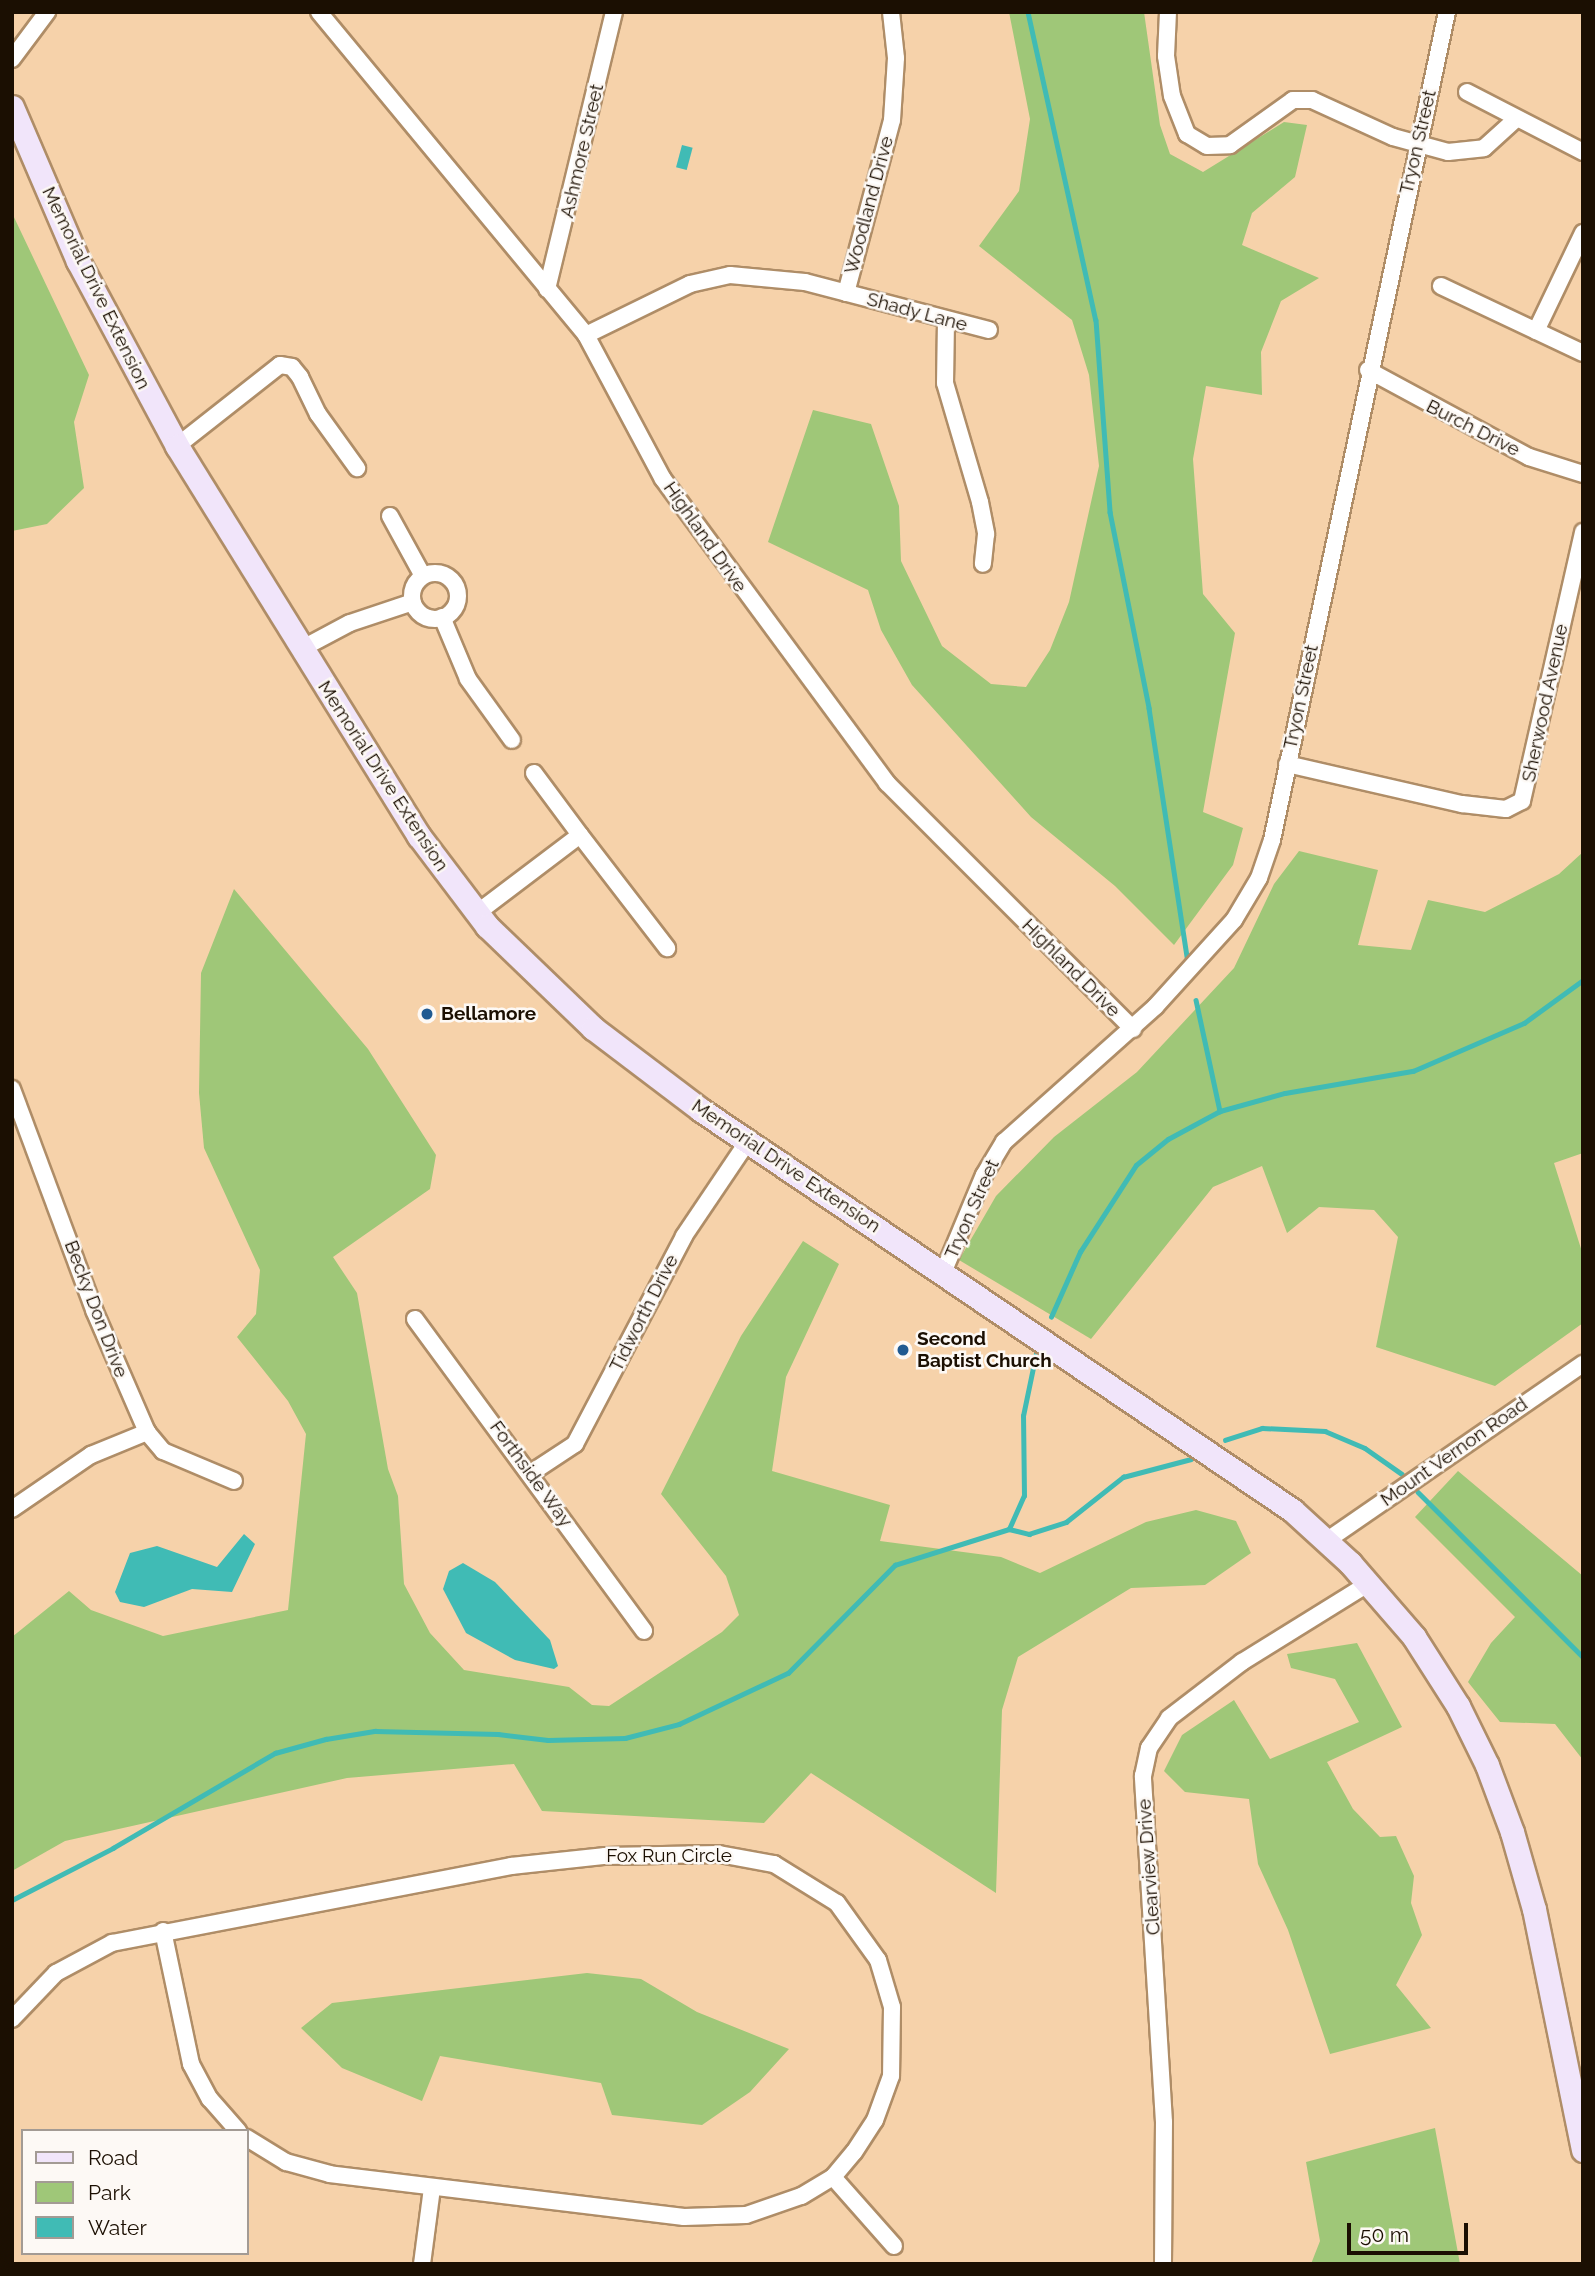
<!DOCTYPE html>
<html>
<head>
<meta charset="utf-8">
<style>
  body { margin:0 }
  #map { position:relative; width:1595px; height:2276px; overflow:hidden; background:#f6d2aa; font-family:Raleway,sans-serif }
  div>[style] { position:absolute }
  [style*='--x'] { left:calc(var(--x)*1px); top:calc(var(--y)*1px); width:calc(var(--w)*1px); rotate:calc(var(--a)*1deg) }
  .green>* { inset:0; background:#9fc778 }
  .water>* { inset:0; background:#40bbb5; transform-origin:0 0 }
  .stream>* { height:4.5px; margin:-2.25px; padding:0 2.25px; transform-origin:2.25px; border-radius:2.25px; background:#40bbb5 }
  .roads { filter:drop-shadow(2px 0 #af8d67) drop-shadow(-2px 0 #af8d67) drop-shadow(0 2px #af8d67) drop-shadow(0 -2px #af8d67) }
  .street>* { height:16px; margin:-8px; padding:0 8px; transform-origin:8px; border-radius:8px; background:#fff }
  .street>.ring { margin:-8px; padding:0; box-sizing:content-box; background:none; border:16px solid #fff; border-radius:50% }
  .secondary>* { height:23px; margin:-11.5px; padding:0 11.5px; transform-origin:11.5px; border-radius:11.5px; background:#f1e5fa }
  .dots>* { width:19px; height:19px; translate:-50% -50%; box-sizing:border-box; border:4px solid #fdf9f5; border-radius:50% }
  span { translate:-50% -50%; white-space:nowrap; text-align:center; line-height:1.15; -webkit-text-stroke:5px #fdf9f5; paint-order:stroke }
  .street-label { font-size:19px; color:#1b0f02 }
  .poi-label { font-size:19px; color:#1b0f02; font-weight:700 }
  .left { translate:0 -50%; text-align:left }
  .frame { position:absolute; inset:0; border:14px solid #1b0f02; pointer-events:none }
  .legend { position:absolute; left:21px; top:2129px; width:228px; height:126px; box-sizing:border-box; background:#fdf9f5; border:2px solid #a39b94; margin:0; padding:9px 12px; list-style:none; font-size:21px; color:#1b0f02 }
  .legend li { display:flex; align-items:center; gap:14px; height:35px }
  .legend b { width:35px; border:2px solid #a39b94 }
  .scale { position:absolute; left:1347px; top:2223px; width:121px; height:32px; box-sizing:border-box; border:4px solid #1b0f02; border-top:0; padding-left:9px; font-size:21px; line-height:24px; white-space:nowrap; color:#1b0f02; -webkit-text-stroke:5px #fdf9f5; paint-order:stroke }
</style>
</head>
<body>
<div id="map">
  <div class="green">
    <i style="clip-path:polygon(1009px 12px,1144px 12px,1160px 125px,1170px 154px,1203px 172px,1284px 122px,1307px 125px,1295px 177px,1252px 213px,1242px 245px,1319px 278px,1281px 301px,1261px 352px,1262px 395px,1206px 386px,1193px 459px,1203px 594px,1235px 633px,1203px 812px,1243px 828px,1233px 865px,1174px 945px,1115px 886px,1031px 817px,912px 685px,881px 630px,868px 590px,768px 542px,813px 410px,871px 424px,899px 506px,901px 561px,942px 646px,991px 684px,1026px 687px,1050px 650px,1069px 602px,1099px 466px,1089px 375px,1072px 320px,979px 246px,1019px 191px,1030px 119px)"></i>
    <i style="clip-path:polygon(12px 213px,89px 375px,74px 422px,84px 488px,47px 524px,12px 531px)"></i>
    <i style="clip-path:polygon(1299px 851px,1378px 870px,1358px 945px,1411px 950px,1428px 900px,1485px 912px,1559px 874px,1583px 852px,1583px 1153px,1554px 1163px,1583px 1255px,1583px 1323px,1495px 1386px,1376px 1347px,1398px 1237px,1374px 1210px,1319px 1207px,1287px 1233px,1262px 1166px,1213px 1187px,1091px 1339px,959px 1260px,996px 1196px,1054px 1137px,1137px 1072px,1234px 968px,1274px 884px)"></i>
    <i style="clip-path:polygon(234px 889px,368px 1049px,436px 1155px,430px 1189px,333px 1257px,357px 1293px,388px 1469px,398px 1496px,404px 1584px,430px 1633px,464px 1670px,569px 1687px,592px 1705px,609px 1706px,722px 1632px,739px 1615px,726px 1576px,661px 1494px,741px 1336px,803px 1241px,839px 1264px,786px 1377px,772px 1471px,890px 1505px,880px 1541px,1001px 1557px,1040px 1573px,1146px 1522px,1196px 1510px,1236px 1521px,1251px 1553px,1205px 1585px,1131px 1588px,1018px 1657px,1002px 1710px,996px 1893px,811px 1773px,764px 1823px,542px 1811px,514px 1764px,347px 1778px,65px 1841px,12px 1871px,12px 1637px,69px 1591px,91px 1610px,163px 1636px,288px 1610px,306px 1434px,288px 1401px,237px 1337px,256px 1314px,260px 1270px,204px 1148px,199px 1093px,201px 973px)"></i>
    <i style="clip-path:polygon(1458px 1471px,1583px 1576px,1583px 1760px,1555px 1724px,1500px 1722px,1468px 1682px,1491px 1643px,1515px 1617px,1415px 1517px)"></i>
    <i style="clip-path:polygon(1357px 1643px,1402px 1727px,1327px 1762px,1353px 1809px,1380px 1837px,1396px 1836px,1414px 1876px,1411px 1903px,1422px 1935px,1396px 1985px,1431px 2028px,1330px 2054px,1288px 1930px,1258px 1864px,1249px 1799px,1185px 1792px,1164px 1771px,1182px 1735px,1234px 1700px,1270px 1759px,1359px 1722px,1335px 1679px,1291px 1668px,1287px 1654px)"></i>
    <i style="clip-path:polygon(587px 1973px,641px 1979px,697px 2012px,789px 2049px,750px 2092px,702px 2125px,612px 2115px,601px 2083px,440px 2056px,422px 2101px,342px 2068px,301px 2028px,332px 2003px)"></i>
    <i style="clip-path:polygon(1435px 2128px,1460px 2264px,1311px 2264px,1320px 2241px,1306px 2162px)"></i>
  </div>
  <div class="water">
    <i style="left:682px;top:145px;width:11px;height:23px;rotate:15deg"></i>
    <i style="clip-path:polygon(244px 1534px,255px 1544px,232px 1592px,192px 1589px,144px 1607px,120px 1602px,115px 1592px,130px 1553px,157px 1546px,217px 1567px)"></i>
    <i style="clip-path:polygon(463px 1563px,495px 1582px,550px 1640px,558px 1666px,554px 1669px,515px 1660px,466px 1633px,443px 1589px,449px 1571px)"></i>
  </div>
  <div class="stream">
    <i style="--x:1028;--y:12;--w:315;--a:77.6"></i>
    <i style="--x:1096;--y:320;--w:193;--a:85.8"></i>
    <i style="--x:1110;--y:512;--w:200;--a:78.7"></i>
    <i style="--x:1149;--y:708;--w:252;--a:81.3"></i>
    <i style="--x:1196;--y:1000;--w:114;--a:77.8"></i>
    <i style="--x:1051;--y:1317;--w:71;--a:-66"></i>
    <i style="--x:1080;--y:1252;--w:103;--a:-57.2"></i>
    <i style="--x:1136;--y:1165;--w:41;--a:-39.1"></i>
    <i style="--x:1168;--y:1139;--w:59;--a:-28.3"></i>
    <i style="--x:1220;--y:1111;--w:67;--a:-15.5"></i>
    <i style="--x:1285;--y:1093;--w:130;--a:-9.8"></i>
    <i style="--x:1413;--y:1071;--w:121;--a:-23.4"></i>
    <i style="--x:1524;--y:1023;--w:73;--a:-36.1"></i>
    <i style="--x:1225;--y:1440;--w:39;--a:-18"></i>
    <i style="--x:1262;--y:1428;--w:63;--a:2.7"></i>
    <i style="--x:1325;--y:1431;--w:43;--a:23"></i>
    <i style="--x:1365;--y:1448;--w:45;--a:35.1"></i>
    <i style="--x:1418;--y:1492;--w:233;--a:45"></i>
    <i style="--x:1009;--y:1529;--w:36;--a:-66"></i>
    <i style="--x:1024;--y:1496;--w:80;--a:-90.7"></i>
    <i style="--x:1023;--y:1416;--w:64;--a:-78.3"></i>
    <i style="--x:12;--y:1900;--w:114;--a:-27.2"></i>
    <i style="--x:113;--y:1848;--w:188;--a:-30.4"></i>
    <i style="--x:275;--y:1753;--w:53;--a:-15.4"></i>
    <i style="--x:326;--y:1739;--w:50;--a:-9.3"></i>
    <i style="--x:375;--y:1731;--w:123;--a:1.4"></i>
    <i style="--x:498;--y:1734;--w:50;--a:6.8"></i>
    <i style="--x:548;--y:1740;--w:77;--a:-1.5"></i>
    <i style="--x:625;--y:1738;--w:56;--a:-14.5"></i>
    <i style="--x:679;--y:1724;--w:120;--a:-25.1"></i>
    <i style="--x:788;--y:1673;--w:152;--a:-45.3"></i>
    <i style="--x:895;--y:1565;--w:120;--a:-17.5"></i>
    <i style="--x:1009;--y:1529;--w:21;--a:14"></i>
    <i style="--x:1029;--y:1534;--w:39;--a:-18"></i>
    <i style="--x:1066;--y:1522;--w:73;--a:-38.3"></i>
    <i style="--x:1123;--y:1477;--w:70;--a:-14.8"></i>
  </div>
  <div class="roads">
    <div class="street">
      <i style="--x:319;--y:12;--w:419;--a:50.4"></i>
      <i style="--x:586;--y:335;--w:163;--a:61.9"></i>
      <i style="--x:663;--y:479;--w:378;--a:53.6"></i>
      <i style="--x:887;--y:783;--w:348;--a:45"></i>
      <i style="--x:1168;--y:12;--w:44;--a:92.6"></i>
      <i style="--x:1166;--y:56;--w:40;--a:81.5"></i>
      <i style="--x:1172;--y:96;--w:41;--a:68.5"></i>
      <i style="--x:1187;--y:134;--w:23;--a:31"></i>
      <i style="--x:1207;--y:146;--w:23;--a:-2"></i>
      <i style="--x:1230;--y:145;--w:77;--a:-35.5"></i>
      <i style="--x:1293;--y:100;--w:19;--a:0"></i>
      <i style="--x:1312;--y:100;--w:89;--a:24.6"></i>
      <i style="--x:1393;--y:137;--w:57;--a:15.3"></i>
      <i style="--x:1448;--y:152;--w:36;--a:-6"></i>
      <i style="--x:1484;--y:148;--w:43;--a:-42.2"></i>
      <i style="--x:12;--y:59;--w:59;--a:-53.3"></i>
      <i style="--x:1467;--y:92;--w:131;--a:27.3"></i>
      <i style="--x:1441;--y:286;--w:157;--a:25.3"></i>
      <i style="--x:547;--y:289;--w:285;--a:-76.4"></i>
      <i style="--x:846;--y:293;--w:179;--a:-75.1"></i>
      <i style="--x:892;--y:120;--w:62;--a:-86.3"></i>
      <i style="--x:896;--y:58;--w:46;--a:-96.2"></i>
      <i style="--x:946;--y:321;--w:62;--a:90.9"></i>
      <i style="--x:945;--y:383;--w:124;--a:73.6"></i>
      <i style="--x:980;--y:502;--w:33;--a:79"></i>
      <i style="--x:986;--y:534;--w:30;--a:96"></i>
      <i style="--x:1536;--y:331;--w:109;--a:-64.4"></i>
      <i style="--x:586;--y:335;--w:116;--a:-26.1"></i>
      <i style="--x:690;--y:284;--w:41;--a:-12.7"></i>
      <i style="--x:730;--y:275;--w:75;--a:5.3"></i>
      <i style="--x:805;--y:282;--w:190;--a:14.6"></i>
      <i style="--x:1368;--y:370;--w:183;--a:28.4"></i>
      <i style="--x:1529;--y:457;--w:57;--a:17.5"></i>
      <i style="--x:177;--y:446;--w:131;--a:-38.2"></i>
      <i style="--x:280;--y:365;--w:12;--a:9"></i>
      <i style="--x:292;--y:367;--w:13;--a:51"></i>
      <i style="--x:300;--y:377;--w:41;--a:64.1"></i>
      <i style="--x:318;--y:414;--w:67;--a:54.2"></i>
      <i style="--x:390;--y:516;--w:68;--a:61.2"></i>
      <i class="ring" style="left:412px;top:573px;width:30px;height:30px"></i>
      <i style="--x:442;--y:617;--w:67;--a:67.2"></i>
      <i style="--x:468;--y:679;--w:75;--a:54.2"></i>
      <i style="--x:301;--y:649;--w:55;--a:-28"></i>
      <i style="--x:350;--y:623;--w:66;--a:-18.4"></i>
      <i style="--x:1287;--y:764;--w:180;--a:12.9"></i>
      <i style="--x:1462;--y:804;--w:44;--a:6.5"></i>
      <i style="--x:1506;--y:809;--w:18;--a:-27"></i>
      <i style="--x:1522;--y:801;--w:276;--a:-77.2"></i>
      <i style="--x:534;--y:773;--w:77;--a:53.4"></i>
      <i style="--x:477;--y:913;--w:129;--a:-37.1"></i>
      <i style="--x:580;--y:835;--w:143;--a:52.4"></i>
      <i style="--x:12;--y:1089;--w:236;--a:69.6"></i>
      <i style="--x:94;--y:1310;--w:133;--a:66.5"></i>
      <i style="--x:147;--y:1432;--w:25;--a:50"></i>
      <i style="--x:163;--y:1451;--w:77;--a:22.9"></i>
      <i style="--x:943;--y:1273;--w:106;--a:-67.3"></i>
      <i style="--x:984;--y:1175;--w:39;--a:-59"></i>
      <i style="--x:1004;--y:1142;--w:203;--a:-41.8"></i>
      <i style="--x:1155;--y:1007;--w:118;--a:-47.8"></i>
      <i style="--x:1234;--y:920;--w:49;--a:-59.2"></i>
      <i style="--x:1259;--y:878;--w:40;--a:-71.1"></i>
      <i style="--x:1272;--y:840;--w:846;--a:-78.07"></i>
      <i style="--x:415;--y:1319;--w:387;--a:53.7"></i>
      <i style="--x:531;--y:1473;--w:53;--a:-33.4"></i>
      <i style="--x:575;--y:1444;--w:235;--a:-62.3"></i>
      <i style="--x:684;--y:1236;--w:115;--a:-56"></i>
      <i style="--x:12;--y:1509;--w:96;--a:-34.4"></i>
      <i style="--x:91;--y:1455;--w:61;--a:-22.3"></i>
      <i style="--x:1326;--y:1541;--w:312;--a:-34.6"></i>
      <i style="--x:163;--y:1931;--w:136;--a:78.1"></i>
      <i style="--x:191;--y:2064;--w:40;--a:62"></i>
      <i style="--x:210;--y:2099;--w:43;--a:48.8"></i>
      <i style="--x:12;--y:2019;--w:64;--a:-46.3"></i>
      <i style="--x:56;--y:1973;--w:64;--a:-28.2"></i>
      <i style="--x:112;--y:1943;--w:406;--a:-10.9"></i>
      <i style="--x:511;--y:1866;--w:95;--a:-6.1"></i>
      <i style="--x:605;--y:1856;--w:114;--a:-1"></i>
      <i style="--x:719;--y:1854;--w:56;--a:10.3"></i>
      <i style="--x:774;--y:1864;--w:74;--a:31.8"></i>
      <i style="--x:837;--y:1903;--w:70;--a:54.3"></i>
      <i style="--x:878;--y:1960;--w:49;--a:73.4"></i>
      <i style="--x:892;--y:2007;--w:69;--a:90.8"></i>
      <i style="--x:891;--y:2076;--w:47;--a:110"></i>
      <i style="--x:875;--y:2120;--w:38;--a:123"></i>
      <i style="--x:854;--y:2152;--w:33;--a:130"></i>
      <i style="--x:833;--y:2177;--w:37;--a:149"></i>
      <i style="--x:801;--y:2196;--w:58;--a:160.9"></i>
      <i style="--x:746;--y:2215;--w:62;--a:178.2"></i>
      <i style="--x:684;--y:2217;--w:357;--a:-173.1"></i>
      <i style="--x:330;--y:2174;--w:46;--a:-164.7"></i>
      <i style="--x:286;--y:2162;--w:46;--a:-148.4"></i>
      <i style="--x:833;--y:2177;--w:92;--a:48.5"></i>
      <i style="--x:422;--y:2264;--w:77;--a:-82.5"></i>
      <i style="--x:1163;--y:2264;--w:142;--a:-89.6"></i>
      <i style="--x:1164;--y:2122;--w:347;--a:-93.5"></i>
      <i style="--x:1143;--y:1776;--w:29;--a:-78"></i>
      <i style="--x:1149;--y:1748;--w:36;--a:-56"></i>
      <i style="--x:1169;--y:1718;--w:92;--a:-37.5"></i>
      <i style="--x:1242;--y:1662;--w:148;--a:-31.8"></i>
    </div>
    <div class="secondary">
      <i style="--x:12;--y:107;--w:168;--a:66.8"></i>
      <i style="--x:78;--y:261;--w:210;--a:61.8"></i>
      <i style="--x:177;--y:446;--w:459;--a:58.2"></i>
      <i style="--x:419;--y:836;--w:113;--a:52.9"></i>
      <i style="--x:487;--y:926;--w:147;--a:43.9"></i>
      <i style="--x:593;--y:1028;--w:136;--a:37.2"></i>
      <i style="--x:701;--y:1110;--w:714;--a:34.09"></i>
      <i style="--x:1292;--y:1510;--w:79;--a:42.4"></i>
      <i style="--x:1350;--y:1563;--w:98;--a:49.1"></i>
      <i style="--x:1414;--y:1637;--w:82;--a:57.5"></i>
      <i style="--x:1458;--y:1706;--w:66;--a:63.8"></i>
      <i style="--x:1487;--y:1765;--w:72;--a:69.5"></i>
      <i style="--x:1512;--y:1832;--w:80;--a:74.1"></i>
      <i style="--x:1534;--y:1909;--w:246;--a:78.5"></i>
    </div>
  </div>
  <div class="dots">
    <i style="left:427px;top:1014px;background:#205a91"></i>
    <i style="left:903px;top:1350px;background:#205a91"></i>
  </div>
  <div class="street-label">
    <span style="left:1418px;top:142px;rotate:-77deg">Tryon Street</span>
    <span style="left:582px;top:151px;rotate:-77deg">Ashmore Street</span>
    <span style="left:869px;top:205px;rotate:-75deg">Woodland Drive</span>
    <span style="left:96px;top:288px;rotate:64deg">Memorial Drive Extension</span>
    <span style="left:917px;top:312px;rotate:15deg">Shady Lane</span>
    <span style="left:1473px;top:428px;rotate:27deg">Burch Drive</span>
    <span style="left:705px;top:537px;rotate:55deg">Highland Drive</span>
    <span style="left:1301px;top:697px;rotate:-78deg">Tryon Street</span>
    <span style="left:1545px;top:703px;rotate:-78deg">Sherwood Avenue</span>
    <span style="left:383px;top:776px;rotate:57deg">Memorial Drive Extension</span>
    <span style="left:1071px;top:968px;rotate:45deg">Highland Drive</span>
    <span style="left:786px;top:1166px;rotate:34deg">Memorial Drive Extension</span>
    <span style="left:972px;top:1209px;rotate:-66deg">Tryon Street</span>
    <span style="left:96px;top:1309px;rotate:69deg">Becky Don Drive</span>
    <span style="left:644px;top:1313px;rotate:-63deg">Tidworth Drive</span>
    <span style="left:1454px;top:1452px;rotate:-35deg">Mount Vernon Road</span>
    <span style="left:531px;top:1474px;rotate:54deg">Forthside Way</span>
    <span style="left:669px;top:1856px">Fox Run Circle</span>
    <span style="left:1149px;top:1867px;rotate:-94deg">Clearview Drive</span>
  </div>
  <div class="poi-label">
    <span class="left" style="left:441px;top:1014px">Bellamore</span>
    <span class="left" style="left:917px;top:1350px">Second<br>Baptist Church</span>
  </div>
  <div class="frame"></div>
  <ul class="legend">
  <li><b style="height:9px;background:#f1e5fa"></b>Road</li>
  <li><b style="height:19px;background:#9fc778"></b>Park</li>
  <li><b style="height:19px;background:#40bbb5"></b>Water</li>
  </ul>
  <div class="scale">50 m</div>
</div>
</body>
</html>
